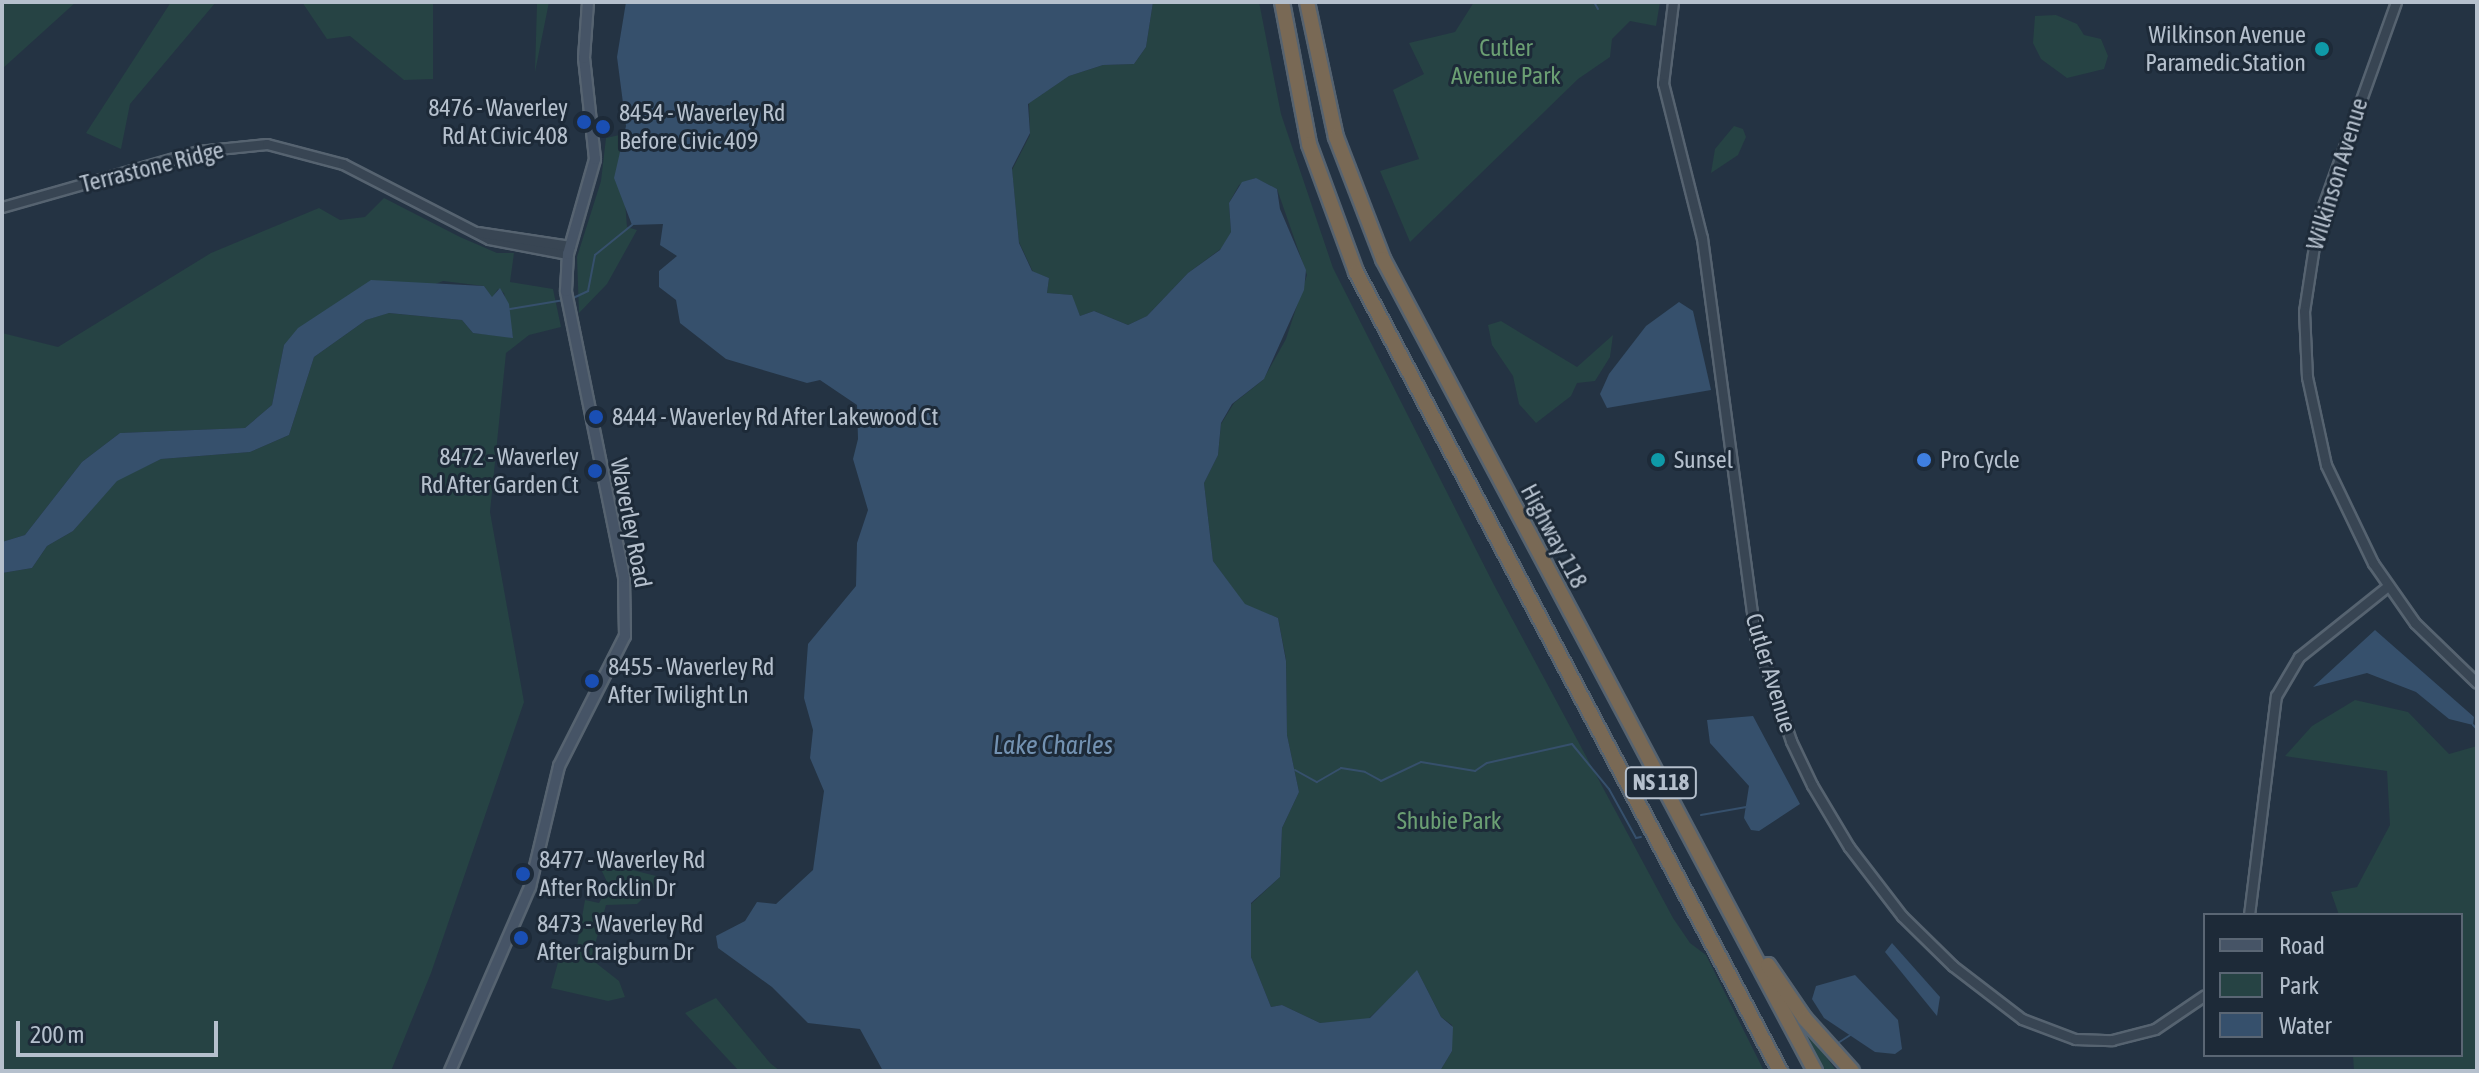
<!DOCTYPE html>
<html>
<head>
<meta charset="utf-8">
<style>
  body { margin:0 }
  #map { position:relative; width:2479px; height:1073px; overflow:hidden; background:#243343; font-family:"Asap Condensed",sans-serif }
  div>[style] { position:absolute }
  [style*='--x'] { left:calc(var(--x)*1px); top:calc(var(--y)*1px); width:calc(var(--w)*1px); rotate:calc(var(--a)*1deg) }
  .green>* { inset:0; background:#264344 }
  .water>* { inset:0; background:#36506c }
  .stream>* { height:2px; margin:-1px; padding:0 1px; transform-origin:1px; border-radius:1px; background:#36506c }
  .roads { filter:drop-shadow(2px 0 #566370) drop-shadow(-2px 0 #566370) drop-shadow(0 2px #566370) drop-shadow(0 -2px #566370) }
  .tertiary>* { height:9px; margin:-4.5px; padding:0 4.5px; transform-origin:4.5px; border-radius:4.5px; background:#384553 }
  .secondary>* { height:10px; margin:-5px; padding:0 5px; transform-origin:5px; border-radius:5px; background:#465466 }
  .motorway>* { height:14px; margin:-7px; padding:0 7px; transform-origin:7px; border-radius:7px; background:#796955 }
  .dots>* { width:22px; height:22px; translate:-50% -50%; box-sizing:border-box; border:4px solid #1d2a38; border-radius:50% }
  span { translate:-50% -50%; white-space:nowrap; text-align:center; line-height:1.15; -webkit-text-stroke:6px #1d2a38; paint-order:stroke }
  .shield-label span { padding:2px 6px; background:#1d2a38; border:2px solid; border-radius:6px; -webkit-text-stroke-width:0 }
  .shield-label { font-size:22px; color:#b5c0cd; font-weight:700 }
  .poi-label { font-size:24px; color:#b5c0cd }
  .right { translate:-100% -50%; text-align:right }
  .left { translate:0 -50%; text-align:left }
  .park-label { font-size:24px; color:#6b9f73 }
  .street-label { font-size:24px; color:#b5c0cd }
  .water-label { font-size:26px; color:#7392b2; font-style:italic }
  .frame { position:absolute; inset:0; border:4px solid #b5c0cd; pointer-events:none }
  .legend { position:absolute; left:2203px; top:913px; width:260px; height:144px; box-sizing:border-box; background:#1d2a38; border:2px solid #5a6674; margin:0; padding:10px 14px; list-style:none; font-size:24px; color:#b5c0cd }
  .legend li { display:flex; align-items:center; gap:16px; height:40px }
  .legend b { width:40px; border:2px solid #5a6674 }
  .scale { position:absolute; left:16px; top:1021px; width:202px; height:36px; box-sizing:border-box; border:4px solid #b5c0cd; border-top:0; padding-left:10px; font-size:24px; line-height:28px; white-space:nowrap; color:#b5c0cd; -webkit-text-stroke:6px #1d2a38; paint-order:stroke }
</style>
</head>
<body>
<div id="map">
  <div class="green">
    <i style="clip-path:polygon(2px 2px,76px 2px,2px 69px)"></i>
    <i style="clip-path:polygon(171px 2px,216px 2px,130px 104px,121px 149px,86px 133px)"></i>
    <i style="clip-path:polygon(302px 2px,433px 2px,433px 79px,404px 80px,350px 36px,327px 39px)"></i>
    <i style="clip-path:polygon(537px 2px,549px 2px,535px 72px,537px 4px)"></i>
    <i style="clip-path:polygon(1153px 2px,1259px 2px,1281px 114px,1333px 268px,1494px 585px,1673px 918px,1690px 943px,1706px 955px,1764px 1071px,1440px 1071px,1452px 1051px,1452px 1025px,1441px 1017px,1418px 972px,1367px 1020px,1320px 1023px,1282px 1005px,1271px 1007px,1251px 957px,1251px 904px,1280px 877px,1282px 828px,1299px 792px,1287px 735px,1286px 659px,1278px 618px,1245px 605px,1213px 561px,1204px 483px,1218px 455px,1221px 424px,1234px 403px,1263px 380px,1286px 339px,1307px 275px,1277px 189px,1255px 178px,1239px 185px,1229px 203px,1231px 232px,1222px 248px,1188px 273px,1147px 316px,1128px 325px,1094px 311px,1080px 316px,1071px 295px,1047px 293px,1049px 278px,1033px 272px,1019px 242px,1012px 170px,1030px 135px,1029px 103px,1069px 76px,1103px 65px,1134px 64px,1146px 47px)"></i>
    <i style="clip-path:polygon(1474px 2px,1660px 2px,1656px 26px,1630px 21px,1612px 39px,1610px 57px,1578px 79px,1410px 242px,1380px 171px,1419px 159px,1393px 90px,1424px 74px,1409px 43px,1455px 32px)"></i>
    <i style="clip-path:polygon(2056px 15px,2077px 24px,2084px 35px,2101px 39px,2108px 56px,2104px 69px,2067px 78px,2041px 59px,2033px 43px,2035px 16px)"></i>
    <i style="clip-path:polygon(1734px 126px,1743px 129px,1746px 137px,1738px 155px,1711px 173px,1715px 149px)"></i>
    <i style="clip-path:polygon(624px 134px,615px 180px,625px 201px,627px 227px,637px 230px,607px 284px,579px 313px,577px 257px,601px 181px,606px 138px)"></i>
    <i style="clip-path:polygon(384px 198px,460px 237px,497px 253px,514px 253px,510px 282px,553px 289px,561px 327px,529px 335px,506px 353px,490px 512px,524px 702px,431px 973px,391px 1071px,2px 1071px,2px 573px,32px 568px,47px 546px,73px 531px,117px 480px,161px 459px,250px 452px,289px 435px,314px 357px,366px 320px,388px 313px,462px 320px,473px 333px,513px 337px,504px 293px,498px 289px,492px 298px,484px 286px,443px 281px,284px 345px,272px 405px,245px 428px,120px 433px,82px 462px,25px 535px,2px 542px,2px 333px,58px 347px,211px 253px,319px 208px,340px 220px,365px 217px)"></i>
    <i style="clip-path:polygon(1501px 321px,1577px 367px,1613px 335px,1610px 357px,1595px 381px,1577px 383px,1571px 396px,1536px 423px,1519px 404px,1513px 376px,1492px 345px,1488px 325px)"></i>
    <i style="clip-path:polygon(2355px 700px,2408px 712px,2449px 754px,2477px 746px,2477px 1071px,2354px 1071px,2353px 1055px,2461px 1055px,2461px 915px,2339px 915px,2331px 892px,2357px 887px,2390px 825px,2387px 771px,2285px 756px,2312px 726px)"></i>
    <i style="clip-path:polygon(597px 861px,664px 878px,637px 904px,606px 905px,591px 959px,619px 981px,625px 997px,608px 1001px,551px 988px,560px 955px,576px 952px,585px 900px,599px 903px,609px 886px)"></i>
    <i style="clip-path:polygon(716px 998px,770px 1063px,780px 1071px,739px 1071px,685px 1013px)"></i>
    <i style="clip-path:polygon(1791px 1009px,1835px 1069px,1837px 1071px,1821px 1071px)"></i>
  </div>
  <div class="water">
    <i style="clip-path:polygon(626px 2px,1153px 2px,1146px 47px,1134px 64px,1103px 65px,1069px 76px,1028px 104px,1030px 133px,1012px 168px,1019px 243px,1032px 271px,1049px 278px,1047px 293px,1072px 295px,1080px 316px,1094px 311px,1128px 325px,1147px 316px,1188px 273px,1220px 250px,1231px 232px,1229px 203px,1242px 182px,1256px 178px,1277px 189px,1280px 209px,1306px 270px,1304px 290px,1264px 379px,1232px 404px,1221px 423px,1218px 455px,1204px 483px,1213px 561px,1245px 604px,1278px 618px,1286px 661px,1287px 735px,1299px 792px,1282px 828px,1280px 877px,1251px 903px,1251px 957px,1271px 1007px,1282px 1005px,1320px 1023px,1370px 1018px,1417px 970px,1441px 1017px,1453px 1027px,1452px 1051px,1440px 1071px,883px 1071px,860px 1029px,808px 1023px,772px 987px,718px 948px,716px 936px,745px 921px,757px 902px,776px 904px,813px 870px,824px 791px,810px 758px,813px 730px,804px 698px,808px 644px,856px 586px,857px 543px,868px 510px,853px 459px,858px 439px,857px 405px,820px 380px,807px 383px,726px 359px,680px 323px,676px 300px,659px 287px,659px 271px,677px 256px,660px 245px,663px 224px,632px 225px,614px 178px,626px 126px,617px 57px)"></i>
    <i style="clip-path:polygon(371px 280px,484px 286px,492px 297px,500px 288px,509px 304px,513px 338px,473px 333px,462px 320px,389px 313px,366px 320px,314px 357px,289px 435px,250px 452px,161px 459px,117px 481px,73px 531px,47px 546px,32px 568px,2px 573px,2px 542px,25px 535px,82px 462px,120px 433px,245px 428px,272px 405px,284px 345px,298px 328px)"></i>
    <i style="clip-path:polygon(1679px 302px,1693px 311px,1711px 390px,1607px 408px,1600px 394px,1609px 374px,1646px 326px)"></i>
    <i style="clip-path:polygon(2375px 630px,2474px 717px,2473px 725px,2449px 719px,2416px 692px,2367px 673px,2313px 687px)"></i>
    <i style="clip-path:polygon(1753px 716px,1800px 804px,1759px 831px,1751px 830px,1744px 818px,1749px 786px,1710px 743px,1707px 720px)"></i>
    <i style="clip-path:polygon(1892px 943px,1940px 997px,1937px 1016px,1885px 952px)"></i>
    <i style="clip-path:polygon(1855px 975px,1898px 1020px,1902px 1049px,1895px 1054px,1875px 1052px,1824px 1018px,1812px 999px,1816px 986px)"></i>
  </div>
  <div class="stream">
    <i style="--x:1594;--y:2;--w:8;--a:60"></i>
    <i style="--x:571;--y:299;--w:19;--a:-25"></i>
    <i style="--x:588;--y:291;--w:37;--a:-79"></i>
    <i style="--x:595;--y:255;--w:48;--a:-39"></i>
    <i style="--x:510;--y:309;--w:55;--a:-9.5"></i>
    <i style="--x:2473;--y:725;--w:6;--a:45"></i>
    <i style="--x:1295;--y:770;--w:25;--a:29"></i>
    <i style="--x:1317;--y:782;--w:28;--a:-30"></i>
    <i style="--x:1341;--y:768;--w:24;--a:9"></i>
    <i style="--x:1365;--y:772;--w:18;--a:29"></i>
    <i style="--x:1381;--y:781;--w:44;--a:-25.4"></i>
    <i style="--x:1421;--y:762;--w:55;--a:9.5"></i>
    <i style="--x:1475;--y:771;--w:14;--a:-34"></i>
    <i style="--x:1487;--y:763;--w:87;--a:-12.6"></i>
    <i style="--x:1572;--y:744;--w:58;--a:50.6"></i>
    <i style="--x:1609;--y:789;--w:56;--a:61.1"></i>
    <i style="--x:1636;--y:838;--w:5;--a:-11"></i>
    <i style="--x:1701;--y:815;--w:46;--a:-10.1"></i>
    <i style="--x:1838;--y:1043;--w:17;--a:-33"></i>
  </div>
  <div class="roads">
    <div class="tertiary">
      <i style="--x:1673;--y:2;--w:82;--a:97"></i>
      <i style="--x:1663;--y:83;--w:160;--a:75.9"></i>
      <i style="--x:1702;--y:238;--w:401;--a:82.4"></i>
      <i style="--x:1755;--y:635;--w:112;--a:71.2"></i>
      <i style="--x:1791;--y:741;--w:49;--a:64.5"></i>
      <i style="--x:1812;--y:785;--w:72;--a:59.2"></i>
      <i style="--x:1849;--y:847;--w:87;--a:52.5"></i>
      <i style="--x:1902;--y:916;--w:71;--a:44.4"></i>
      <i style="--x:1953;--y:966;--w:87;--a:37.5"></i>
      <i style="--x:2022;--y:1019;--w:57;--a:20.7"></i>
      <i style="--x:2075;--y:1039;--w:37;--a:2"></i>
      <i style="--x:2112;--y:1040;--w:44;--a:-14.3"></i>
      <i style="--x:2155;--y:1029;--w:60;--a:-34.2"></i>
      <i style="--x:2396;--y:2;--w:232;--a:109.7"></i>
      <i style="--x:2318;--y:220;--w:92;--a:98.7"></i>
      <i style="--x:2304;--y:311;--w:66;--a:87.4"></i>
      <i style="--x:2307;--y:377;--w:90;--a:77.8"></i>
      <i style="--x:2326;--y:465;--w:109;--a:64.4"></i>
      <i style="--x:2373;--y:563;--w:73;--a:55"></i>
      <i style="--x:2415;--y:623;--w:86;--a:44.1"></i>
      <i style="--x:2;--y:207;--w:204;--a:-15.9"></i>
      <i style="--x:198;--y:151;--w:69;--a:-5.8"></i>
      <i style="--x:267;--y:144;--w:79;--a:14.7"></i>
      <i style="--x:343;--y:164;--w:164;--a:27.2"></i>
      <i style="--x:489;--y:239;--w:80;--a:10.8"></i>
      <i style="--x:477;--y:232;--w:94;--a:8.6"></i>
      <i style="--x:2249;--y:915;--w:221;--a:-83"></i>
      <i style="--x:2276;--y:696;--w:45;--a:-59.5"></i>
      <i style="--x:2299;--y:657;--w:114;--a:-38.6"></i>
    </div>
    <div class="secondary">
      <i style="--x:450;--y:1071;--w:201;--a:-66.5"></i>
      <i style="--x:530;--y:887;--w:124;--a:-76.5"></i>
      <i style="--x:559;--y:766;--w:146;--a:-63.1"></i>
      <i style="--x:625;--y:636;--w:59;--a:-91"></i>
      <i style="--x:624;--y:577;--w:292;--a:-101.5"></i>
      <i style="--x:566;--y:291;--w:37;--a:-87"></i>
      <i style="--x:568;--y:254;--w:99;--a:-74.1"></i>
      <i style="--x:595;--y:159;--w:102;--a:-96.2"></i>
      <i style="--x:584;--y:58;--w:56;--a:-85.9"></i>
    </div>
    <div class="motorway">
      <i style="--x:1282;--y:2;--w:145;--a:79.2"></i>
      <i style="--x:1309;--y:144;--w:136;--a:69.8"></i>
      <i style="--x:1356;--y:272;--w:905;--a:62.05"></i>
      <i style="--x:1307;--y:2;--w:138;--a:77.9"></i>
      <i style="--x:1336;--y:137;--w:131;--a:68.9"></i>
      <i style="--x:1383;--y:259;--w:920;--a:61.99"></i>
      <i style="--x:1768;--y:965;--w:65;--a:55.6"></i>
      <i style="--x:1805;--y:1019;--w:70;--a:47.9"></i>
    </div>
  </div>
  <div class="dots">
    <i style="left:2322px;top:49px;background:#0f9aa8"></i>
    <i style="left:584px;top:122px;background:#1a4fb4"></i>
    <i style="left:603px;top:127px;background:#1a4fb4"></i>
    <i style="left:596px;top:417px;background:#1a4fb4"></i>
    <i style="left:1658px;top:460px;background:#0f9aa8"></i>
    <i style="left:1924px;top:460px;background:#3f7fe0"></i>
    <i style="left:595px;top:471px;background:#1a4fb4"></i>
    <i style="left:592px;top:681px;background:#1a4fb4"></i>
    <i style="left:523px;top:874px;background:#1a4fb4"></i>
    <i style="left:521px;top:938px;background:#1a4fb4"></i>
  </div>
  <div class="shield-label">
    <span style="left:1661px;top:783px">NS 118</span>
  </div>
  <div class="poi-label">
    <span class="right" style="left:2306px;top:49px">Wilkinson Avenue<br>Paramedic Station</span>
    <span class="right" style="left:568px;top:122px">8476 - Waverley<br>Rd At Civic 408</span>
    <span class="left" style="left:619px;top:127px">8454 - Waverley Rd<br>Before Civic 409</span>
    <span class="left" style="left:612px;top:417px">8444 - Waverley Rd After Lakewood Ct</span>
    <span class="right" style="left:579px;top:471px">8472 - Waverley<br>Rd After Garden Ct</span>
    <span class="left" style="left:1674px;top:460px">Sunsel</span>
    <span class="left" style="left:1940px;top:460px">Pro Cycle</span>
    <span class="left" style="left:608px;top:681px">8455 - Waverley Rd<br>After Twilight Ln</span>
    <span class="left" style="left:539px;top:874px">8477 - Waverley Rd<br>After Rocklin Dr</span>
    <span class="left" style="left:537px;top:938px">8473 - Waverley Rd<br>After Craigburn Dr</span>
  </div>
  <div class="park-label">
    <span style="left:1506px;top:62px">Cutler<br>Avenue Park</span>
    <span style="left:1449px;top:821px">Shubie Park</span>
  </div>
  <div class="street-label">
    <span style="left:152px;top:167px;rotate:-14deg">Terrastone Ridge</span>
    <span style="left:2337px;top:174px;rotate:-73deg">Wilkinson Avenue</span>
    <span style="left:631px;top:523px;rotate:79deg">Waverley Road</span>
    <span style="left:1554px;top:536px;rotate:62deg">Highway 118</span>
    <span style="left:1771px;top:673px;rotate:73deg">Cutler Avenue</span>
  </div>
  <div class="water-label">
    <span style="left:1053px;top:746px">Lake Charles</span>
  </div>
  <div class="frame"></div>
  <ul class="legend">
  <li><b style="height:10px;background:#465466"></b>Road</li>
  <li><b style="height:22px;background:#264344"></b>Park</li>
  <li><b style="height:22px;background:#36506c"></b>Water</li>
  </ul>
  <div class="scale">200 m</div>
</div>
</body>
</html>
